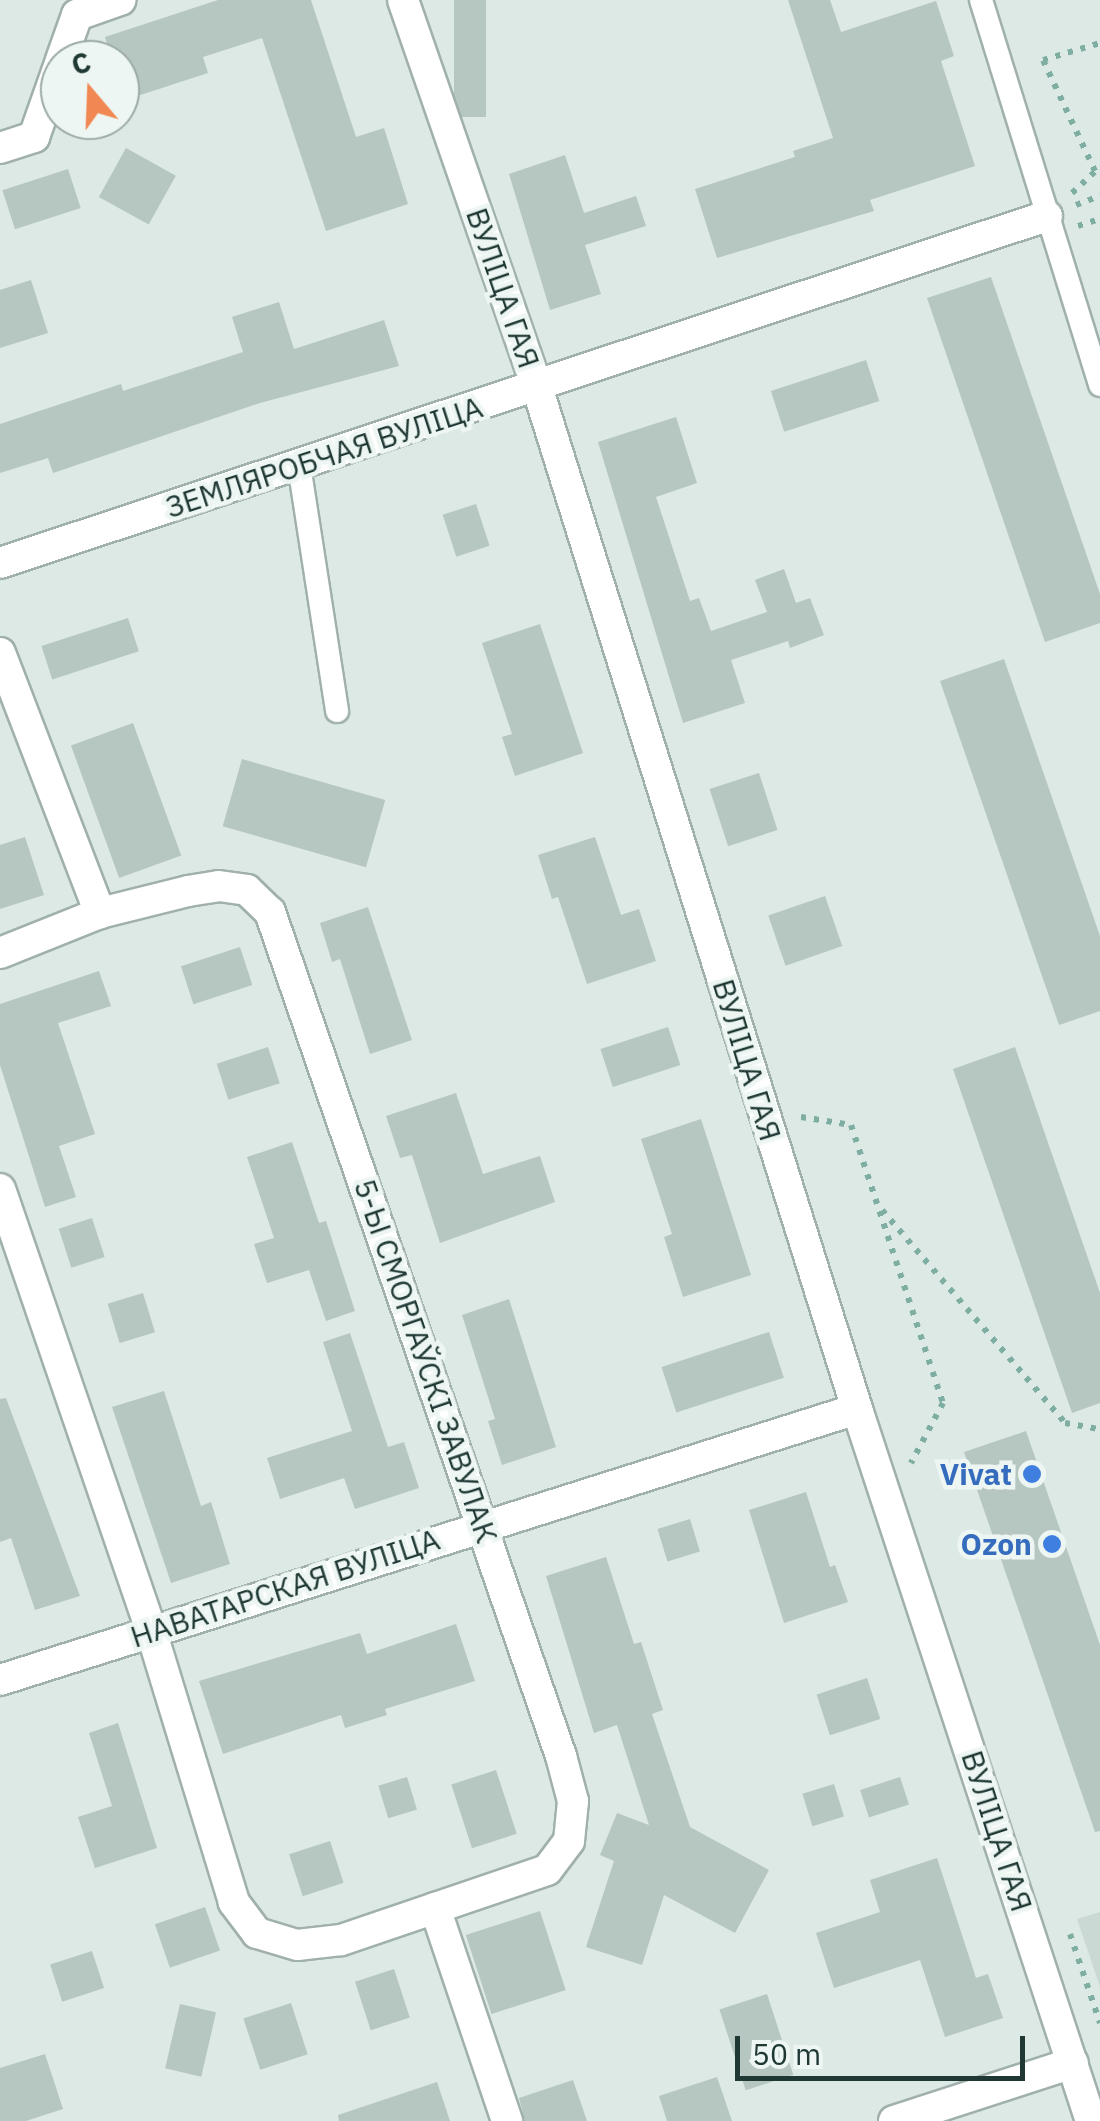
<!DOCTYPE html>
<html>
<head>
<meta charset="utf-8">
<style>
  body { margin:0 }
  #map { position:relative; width:1100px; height:2121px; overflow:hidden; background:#dde9e5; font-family:"IBM Plex Sans",sans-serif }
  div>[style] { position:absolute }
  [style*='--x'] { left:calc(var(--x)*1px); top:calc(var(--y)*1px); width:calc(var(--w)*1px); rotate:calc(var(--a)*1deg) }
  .built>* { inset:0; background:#cbd9d4 }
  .building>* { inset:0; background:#b6c6c1; transform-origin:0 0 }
  .path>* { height:6px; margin-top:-3px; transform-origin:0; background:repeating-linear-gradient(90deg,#7eada2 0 5px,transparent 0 13px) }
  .roads { filter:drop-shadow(2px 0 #a0b0ac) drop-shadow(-2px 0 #a0b0ac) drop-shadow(0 2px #a0b0ac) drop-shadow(0 -2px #a0b0ac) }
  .service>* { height:22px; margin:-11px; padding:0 11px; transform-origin:11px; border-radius:11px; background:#fff }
  .minor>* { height:30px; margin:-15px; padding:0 15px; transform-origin:15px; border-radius:15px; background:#fff }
  .dots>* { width:28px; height:28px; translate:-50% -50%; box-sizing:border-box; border:5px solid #edf6f2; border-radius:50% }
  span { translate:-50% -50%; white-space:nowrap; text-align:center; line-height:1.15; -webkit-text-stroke:9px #edf6f2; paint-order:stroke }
  .street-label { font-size:30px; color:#1f3834 }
  .shop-label { font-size:30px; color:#366cbe; font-weight:700 }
  .right { translate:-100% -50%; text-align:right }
  .north { position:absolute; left:40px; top:40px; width:100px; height:100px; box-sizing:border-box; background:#edf6f2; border:2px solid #9baaa6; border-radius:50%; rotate:341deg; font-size:28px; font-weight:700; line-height:40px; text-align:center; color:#1f3834 }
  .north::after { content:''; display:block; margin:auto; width:35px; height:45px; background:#f18853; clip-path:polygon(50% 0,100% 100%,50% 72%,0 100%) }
  .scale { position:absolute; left:735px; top:2036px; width:290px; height:45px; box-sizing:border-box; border:5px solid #1f3834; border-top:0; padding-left:12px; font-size:30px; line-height:35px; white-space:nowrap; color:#1f3834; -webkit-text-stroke:8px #edf6f2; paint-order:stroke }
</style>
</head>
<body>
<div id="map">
  <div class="built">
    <i style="clip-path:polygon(1100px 1912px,1100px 1987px,1077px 1919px)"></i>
  </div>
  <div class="building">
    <i style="clip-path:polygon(218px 0,311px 0,356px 137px,384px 128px,408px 204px,326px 231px,262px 38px,203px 57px,208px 73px,125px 100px,120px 60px,112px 60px,105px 37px)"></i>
    <i style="left:454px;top:0;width:32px;height:117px"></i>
    <i style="clip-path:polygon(788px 0,830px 0,841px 32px,936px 1px,954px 56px,941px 61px,975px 166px,870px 200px,874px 211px,717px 258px,695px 189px,795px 157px,793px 151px,833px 138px)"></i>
    <i style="left:126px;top:148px;width:57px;height:56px;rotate:29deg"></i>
    <i style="clip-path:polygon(565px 155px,584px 213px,636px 196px,646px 226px,585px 245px,601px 294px,550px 310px,509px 174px)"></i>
    <i style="left:68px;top:169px;width:41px;height:69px;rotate:72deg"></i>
    <i style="clip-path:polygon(991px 277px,1100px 594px,1100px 623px,1045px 642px,927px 298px)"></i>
    <i style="clip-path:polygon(31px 280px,48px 333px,0 348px,0 290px)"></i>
    <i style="clip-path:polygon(279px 302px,294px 349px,384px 320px,399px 366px,260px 403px,53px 473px,48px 458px,0 473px,0 424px,121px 384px,123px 391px,243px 352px,232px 317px)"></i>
    <i style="left:866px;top:360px;width:43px;height:100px;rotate:72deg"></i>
    <i style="clip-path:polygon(676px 417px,697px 483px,656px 497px,690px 601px,699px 598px,711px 631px,767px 612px,755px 580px,784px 569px,796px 603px,810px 598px,824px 635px,790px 648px,788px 641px,731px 660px,745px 703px,683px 723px,598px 442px)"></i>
    <i style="left:476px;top:504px;width:44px;height:35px;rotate:72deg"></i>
    <i style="left:128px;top:618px;width:35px;height:91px;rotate:72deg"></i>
    <i style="clip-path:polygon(540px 624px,583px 753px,515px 776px,502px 737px,512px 734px,482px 643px)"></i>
    <i style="clip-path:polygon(1004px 659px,1100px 936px,1100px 1011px,1059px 1025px,940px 681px)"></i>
    <i style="left:133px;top:723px;width:141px;height:66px;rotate:70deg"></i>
    <i style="left:242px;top:759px;width:149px;height:70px;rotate:16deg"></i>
    <i style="left:759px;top:773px;width:60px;height:52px;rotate:72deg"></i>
    <i style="clip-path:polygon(25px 837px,44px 895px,0 909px,0 845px)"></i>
    <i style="clip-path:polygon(595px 837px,621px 915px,639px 909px,656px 961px,587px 984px,558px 897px,552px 899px,538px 855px)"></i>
    <i style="left:825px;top:896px;width:53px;height:60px;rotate:71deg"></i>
    <i style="clip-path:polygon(368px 907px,412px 1040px,370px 1054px,340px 959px,332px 962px,320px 923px)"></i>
    <i style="left:240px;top:947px;width:40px;height:62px;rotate:72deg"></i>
    <i style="clip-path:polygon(99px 971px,111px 1006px,58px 1023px,95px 1134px,59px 1146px,76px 1197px,45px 1207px,0 1065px,0 1004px)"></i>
    <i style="left:668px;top:1027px;width:40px;height:71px;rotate:72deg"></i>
    <i style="left:268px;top:1047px;width:38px;height:54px;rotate:72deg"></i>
    <i style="clip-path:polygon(1015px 1047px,1100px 1293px,1100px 1403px,1072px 1413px,953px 1069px)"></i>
    <i style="clip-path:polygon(456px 1093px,483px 1174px,540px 1156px,555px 1202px,440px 1243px,412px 1155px,400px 1158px,386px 1116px)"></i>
    <i style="clip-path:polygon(701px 1119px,751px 1275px,683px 1297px,664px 1237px,672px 1234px,641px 1139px)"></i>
    <i style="clip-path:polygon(292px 1142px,319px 1223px,326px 1221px,355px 1311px,326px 1321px,309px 1270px,267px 1283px,254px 1244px,274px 1238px,247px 1157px)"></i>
    <i style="left:92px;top:1218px;width:41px;height:35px;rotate:72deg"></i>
    <i style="left:143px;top:1293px;width:41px;height:37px;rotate:73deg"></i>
    <i style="clip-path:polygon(509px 1299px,556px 1447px,502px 1465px,488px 1421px,495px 1419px,462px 1315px)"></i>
    <i style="left:769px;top:1332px;width:48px;height:113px;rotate:72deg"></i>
    <i style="clip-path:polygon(350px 1333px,388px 1447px,404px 1442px,419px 1488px,355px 1509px,344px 1478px,280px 1499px,267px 1458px,352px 1431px,323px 1342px)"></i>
    <i style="clip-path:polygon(164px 1391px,201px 1506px,211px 1502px,230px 1564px,171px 1583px,112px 1407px)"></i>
    <i style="clip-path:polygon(6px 1398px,80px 1596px,35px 1610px,11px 1538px,0 1542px,0 1399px)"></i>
    <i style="clip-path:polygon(1026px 1431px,1100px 1645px,1100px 1831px,1095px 1832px,964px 1452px)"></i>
    <i style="clip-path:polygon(806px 1492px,830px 1567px,835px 1565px,848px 1602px,784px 1623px,749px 1510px)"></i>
    <i style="left:690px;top:1519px;width:34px;height:34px;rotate:73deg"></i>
    <i style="clip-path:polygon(606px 1557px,634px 1644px,641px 1642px,663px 1710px,652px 1714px,690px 1827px,769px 1870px,735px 1933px,664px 1895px,642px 1965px,586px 1947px,614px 1861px,600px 1855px,617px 1813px,649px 1825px,617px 1725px,594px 1733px,546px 1576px)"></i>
    <i style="clip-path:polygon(456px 1624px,475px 1681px,385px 1709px,387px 1715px,345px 1728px,341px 1715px,223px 1754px,199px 1681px,360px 1633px,367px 1654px)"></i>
    <i style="left:867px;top:1678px;width:43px;height:53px;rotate:72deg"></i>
    <i style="clip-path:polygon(118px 1723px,157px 1848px,95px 1868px,78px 1817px,112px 1806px,89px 1733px)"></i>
    <i style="left:496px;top:1770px;width:67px;height:47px;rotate:72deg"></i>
    <i style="left:407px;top:1777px;width:34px;height:30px;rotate:73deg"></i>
    <i style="left:900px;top:1777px;width:29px;height:42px;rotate:72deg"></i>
    <i style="left:834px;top:1784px;width:34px;height:33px;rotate:73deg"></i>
    <i style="left:330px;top:1841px;width:44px;height:43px;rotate:72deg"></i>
    <i style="clip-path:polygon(937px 1858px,976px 1978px,988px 1974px,1003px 2018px,945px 2037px,920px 1960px,834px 1988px,816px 1933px,880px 1912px,870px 1880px)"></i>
    <i style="left:205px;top:1907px;width:46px;height:53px;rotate:71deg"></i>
    <i style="left:540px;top:1911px;width:83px;height:78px;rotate:72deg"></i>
    <i style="left:92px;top:1951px;width:39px;height:44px;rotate:72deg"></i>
    <i style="left:394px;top:1969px;width:51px;height:41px;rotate:72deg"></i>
    <i style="left:767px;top:1994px;width:85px;height:50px;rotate:72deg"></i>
    <i style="left:291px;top:2003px;width:54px;height:50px;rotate:72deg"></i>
    <i style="left:180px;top:2004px;width:37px;height:66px;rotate:13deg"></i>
    <i style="clip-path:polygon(45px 2054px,63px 2109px,26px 2121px,0 2121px,0 2068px)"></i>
    <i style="clip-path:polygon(717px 2077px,732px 2121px,667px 2121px,659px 2096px)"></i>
    <i style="clip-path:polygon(573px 2080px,587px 2121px,525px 2121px,519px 2098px)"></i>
    <i style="clip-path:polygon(437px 2082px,450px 2121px,339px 2121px,338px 2115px)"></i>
  </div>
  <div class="path">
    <i style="--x:1095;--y:171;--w:123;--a:-115.1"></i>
    <i style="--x:1043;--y:60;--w:59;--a:-16.6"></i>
    <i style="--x:1072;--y:193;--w:38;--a:-43"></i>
    <i style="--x:1076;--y:205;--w:26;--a:-21"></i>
    <i style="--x:1078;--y:226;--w:23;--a:-18"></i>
    <i style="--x:801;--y:1117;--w:51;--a:9.1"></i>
    <i style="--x:851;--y:1125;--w:293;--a:71.7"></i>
    <i style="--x:943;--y:1403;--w:68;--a:118.1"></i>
    <i style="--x:882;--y:1210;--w:281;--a:49.3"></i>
    <i style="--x:1065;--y:1423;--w:36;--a:10"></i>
    <i style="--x:1070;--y:1934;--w:94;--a:71.4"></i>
  </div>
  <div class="roads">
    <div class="service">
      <i style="--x:981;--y:0;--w:403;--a:72.8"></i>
      <i style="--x:299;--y:465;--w:249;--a:81.2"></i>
    </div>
    <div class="minor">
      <i style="--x:403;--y:0;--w:410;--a:70.9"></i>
      <i style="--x:537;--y:387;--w:1071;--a:72.61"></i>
      <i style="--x:857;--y:1409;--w:749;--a:71.81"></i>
      <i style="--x:61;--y:60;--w:48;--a:-70.4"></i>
      <i style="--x:77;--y:15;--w:46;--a:-19.2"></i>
      <i style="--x:0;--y:148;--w:36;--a:-18"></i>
      <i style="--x:34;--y:137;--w:78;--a:-70.6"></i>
      <i style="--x:0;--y:563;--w:1103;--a:-18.34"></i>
      <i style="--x:0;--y:653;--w:279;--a:69"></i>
      <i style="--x:0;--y:953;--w:108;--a:-21.8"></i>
      <i style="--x:100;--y:913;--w:91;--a:-14"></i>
      <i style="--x:188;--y:891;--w:31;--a:-9"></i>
      <i style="--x:219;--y:886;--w:28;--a:8"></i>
      <i style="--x:247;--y:890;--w:32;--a:44"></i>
      <i style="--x:270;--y:912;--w:893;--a:70.98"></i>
      <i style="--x:561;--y:1756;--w:47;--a:75.1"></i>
      <i style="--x:573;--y:1801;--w:40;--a:95.7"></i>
      <i style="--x:569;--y:1841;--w:36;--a:127"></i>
      <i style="--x:547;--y:1870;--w:218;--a:161.2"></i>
      <i style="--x:341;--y:1940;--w:44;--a:173.5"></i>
      <i style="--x:297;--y:1945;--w:42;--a:-163.3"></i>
      <i style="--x:257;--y:1933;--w:39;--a:-127"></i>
      <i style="--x:234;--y:1902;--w:284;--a:-107"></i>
      <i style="--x:151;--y:1630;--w:466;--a:-108.9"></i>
      <i style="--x:0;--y:1680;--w:899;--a:-17.55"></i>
      <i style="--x:435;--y:1908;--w:225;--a:71.3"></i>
      <i style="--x:894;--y:2121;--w:188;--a:-18"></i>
    </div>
  </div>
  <div class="dots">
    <i style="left:1032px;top:1474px;background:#3f7fe0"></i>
    <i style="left:1052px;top:1544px;background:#3f7fe0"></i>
  </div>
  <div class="street-label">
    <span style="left:503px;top:288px;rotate:71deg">ВУЛІЦА ГАЯ</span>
    <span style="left:324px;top:457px;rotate:-18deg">ЗЕМЛЯРОБЧАЯ ВУЛІЦА</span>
    <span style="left:747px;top:1060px;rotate:73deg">ВУЛІЦА ГАЯ</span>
    <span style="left:426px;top:1361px;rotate:71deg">5-Ы СМОРГАЎСКІ ЗАВУЛАК</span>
    <span style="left:285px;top:1588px;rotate:-18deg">НАВАТАРСКАЯ ВУЛІЦА</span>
    <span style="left:997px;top:1831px;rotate:72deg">ВУЛІЦА ГАЯ</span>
  </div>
  <div class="shop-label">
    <span class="right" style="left:1012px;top:1474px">Vivat</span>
    <span class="right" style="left:1032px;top:1544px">Ozon</span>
  </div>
  <div class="north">С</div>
  <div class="scale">50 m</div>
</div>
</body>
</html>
